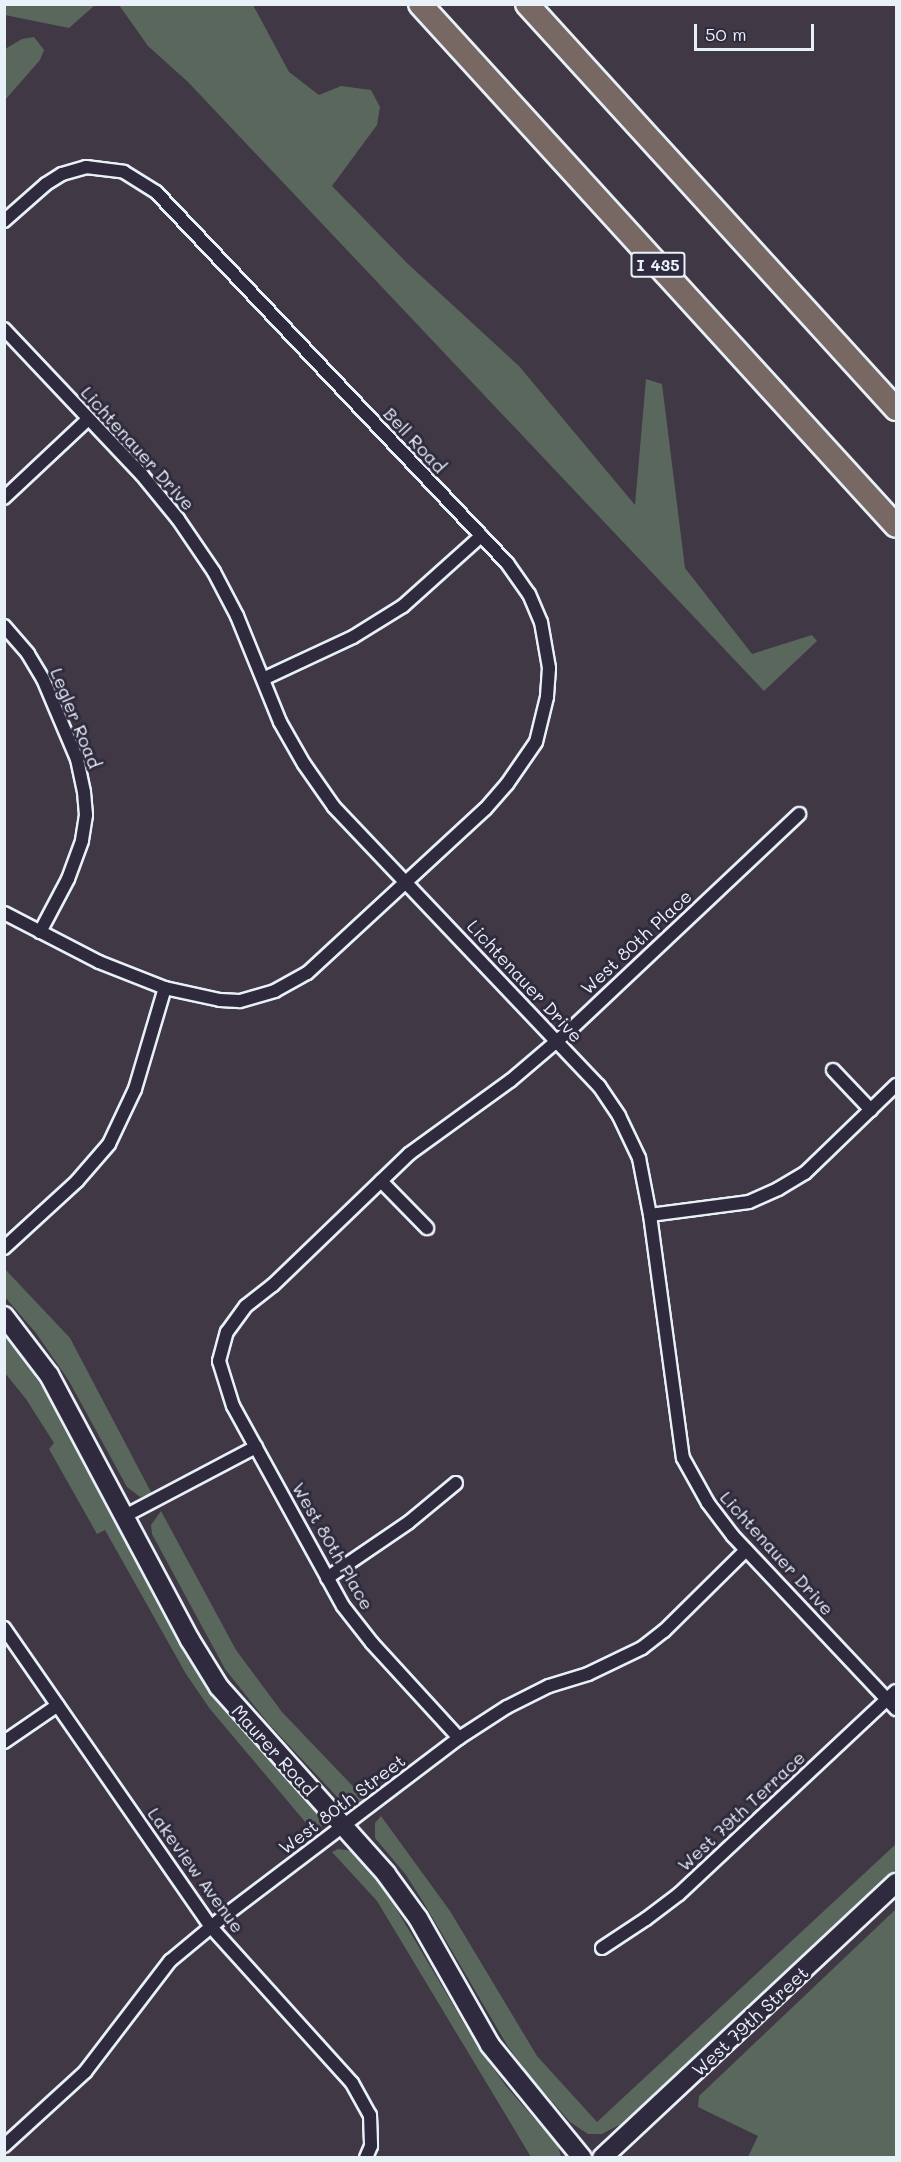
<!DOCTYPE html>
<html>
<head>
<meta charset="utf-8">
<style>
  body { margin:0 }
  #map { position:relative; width:901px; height:2162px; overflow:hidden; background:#403844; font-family:Mali,sans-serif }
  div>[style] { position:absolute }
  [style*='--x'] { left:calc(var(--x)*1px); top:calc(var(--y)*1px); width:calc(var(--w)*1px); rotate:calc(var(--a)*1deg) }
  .green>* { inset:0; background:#5a675c }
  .roads { filter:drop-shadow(2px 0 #e8f1f8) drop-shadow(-2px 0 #e8f1f8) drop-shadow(0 2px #e8f1f8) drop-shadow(0 -2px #e8f1f8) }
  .street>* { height:12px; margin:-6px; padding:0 6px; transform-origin:6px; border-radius:6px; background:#2f2a3d }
  .secondary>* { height:18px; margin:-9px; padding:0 9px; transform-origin:9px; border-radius:9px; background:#2f2a3d }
  .highway>* { height:22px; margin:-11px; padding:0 11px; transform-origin:11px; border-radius:11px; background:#776864 }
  span { translate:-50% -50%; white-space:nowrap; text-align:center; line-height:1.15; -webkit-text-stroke:6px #2f2a3d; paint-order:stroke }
  .shield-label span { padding:2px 4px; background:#2f2a3d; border:2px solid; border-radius:4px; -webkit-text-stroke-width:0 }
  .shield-label { font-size:16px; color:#e8f1f8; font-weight:700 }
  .street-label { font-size:18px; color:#e8f1f8 }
  .frame { position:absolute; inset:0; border:6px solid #e8f1f8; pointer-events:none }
  .scale { position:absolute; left:694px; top:24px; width:120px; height:27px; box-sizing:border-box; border:3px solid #e8f1f8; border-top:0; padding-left:8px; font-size:18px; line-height:21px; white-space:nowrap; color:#e8f1f8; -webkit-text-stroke:4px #2f2a3d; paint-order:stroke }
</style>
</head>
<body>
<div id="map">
  <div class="green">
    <i style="clip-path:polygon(5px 4px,95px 4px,95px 5px,69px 28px,5px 15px)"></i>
    <i style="clip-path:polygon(119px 5px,253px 5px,289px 72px,319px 95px,341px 86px,371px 90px,380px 107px,377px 125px,332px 186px,408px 264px,519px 366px,635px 505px,646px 379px,662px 384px,685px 568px,752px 654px,812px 635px,817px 641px,764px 691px,188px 82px,148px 46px)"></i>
    <i style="clip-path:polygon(34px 37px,44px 50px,40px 60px,5px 100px,5px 49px,22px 39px)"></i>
    <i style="clip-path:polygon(4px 1268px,70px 1338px,152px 1494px,140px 1497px,127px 1487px,69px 1381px,36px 1333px,5px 1297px)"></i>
    <i style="clip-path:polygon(4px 1336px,28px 1365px,64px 1421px,188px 1656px,232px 1719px,317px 1812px,322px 1825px,317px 1836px,210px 1709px,186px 1674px,105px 1530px,97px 1534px,49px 1449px,54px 1443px,26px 1399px,5px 1373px)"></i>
    <i style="clip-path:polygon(161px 1511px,236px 1650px,282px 1712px,367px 1801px,352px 1806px,341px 1801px,267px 1722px,225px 1669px,152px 1534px,151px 1525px)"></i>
    <i style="clip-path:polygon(381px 1816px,450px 1911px,537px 2056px,597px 2122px,896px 1844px,896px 1869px,621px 2124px,602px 2134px,588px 2134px,570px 2122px,528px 2074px,507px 2045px,425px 1905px,406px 1875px,375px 1838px,375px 1823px)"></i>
    <i style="clip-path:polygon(338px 1849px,353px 1851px,387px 1893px,478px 2047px,506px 2086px,558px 2146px,561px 2157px,531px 2157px,377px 1901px,332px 1852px)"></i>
    <i style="clip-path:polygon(896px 1909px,896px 2157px,748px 2157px,758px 2136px,698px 2107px,699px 2096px)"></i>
  </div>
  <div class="roads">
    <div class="street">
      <i style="--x:4;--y:221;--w:56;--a:-41.4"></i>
      <i style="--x:46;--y:184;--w:19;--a:-32"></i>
      <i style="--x:62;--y:174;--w:25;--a:-16"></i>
      <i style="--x:86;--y:167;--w:38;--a:7"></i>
      <i style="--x:124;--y:172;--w:38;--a:32"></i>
      <i style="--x:156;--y:192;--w:511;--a:46.59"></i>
      <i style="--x:507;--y:563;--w:38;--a:55"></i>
      <i style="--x:529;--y:594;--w:30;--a:67"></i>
      <i style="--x:541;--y:622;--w:47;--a:80.1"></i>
      <i style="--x:549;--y:668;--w:29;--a:94"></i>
      <i style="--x:547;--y:697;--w:46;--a:103.7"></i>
      <i style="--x:536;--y:742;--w:51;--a:124.6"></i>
      <i style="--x:507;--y:784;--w:33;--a:131"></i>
      <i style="--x:485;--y:809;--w:242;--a:137.3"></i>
      <i style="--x:307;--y:973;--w:37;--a:151"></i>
      <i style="--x:275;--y:991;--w:37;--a:164"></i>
      <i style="--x:239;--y:1001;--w:19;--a:-177"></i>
      <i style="--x:220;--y:1000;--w:56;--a:-167.7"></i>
      <i style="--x:165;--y:988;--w:71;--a:-158.5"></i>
      <i style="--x:99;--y:962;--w:107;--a:-152.7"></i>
      <i style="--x:4;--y:329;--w:201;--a:46.6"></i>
      <i style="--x:142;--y:475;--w:57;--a:50.7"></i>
      <i style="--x:178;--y:519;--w:64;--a:55.8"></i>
      <i style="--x:214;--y:572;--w:50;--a:62.4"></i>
      <i style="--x:237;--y:616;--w:114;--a:67.9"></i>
      <i style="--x:280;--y:722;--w:48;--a:60.3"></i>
      <i style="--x:304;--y:764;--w:52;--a:55.1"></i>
      <i style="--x:334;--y:807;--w:385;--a:46.5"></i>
      <i style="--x:599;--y:1086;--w:36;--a:56"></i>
      <i style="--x:619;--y:1116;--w:47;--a:64.5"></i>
      <i style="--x:639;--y:1158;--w:58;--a:79.1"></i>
      <i style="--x:650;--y:1215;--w:245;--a:82.3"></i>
      <i style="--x:683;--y:1458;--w:51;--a:60.9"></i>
      <i style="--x:708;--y:1503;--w:41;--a:52.9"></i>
      <i style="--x:733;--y:1536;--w:238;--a:46.7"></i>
      <i style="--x:4;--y:498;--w:115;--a:-43.2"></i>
      <i style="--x:4;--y:626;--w:37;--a:49"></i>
      <i style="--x:28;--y:654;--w:29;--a:59"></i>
      <i style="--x:43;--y:679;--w:87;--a:67"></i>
      <i style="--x:77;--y:759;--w:34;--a:78"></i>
      <i style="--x:84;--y:792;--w:23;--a:85"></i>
      <i style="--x:86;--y:815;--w:26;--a:99"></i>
      <i style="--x:82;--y:841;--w:40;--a:110.2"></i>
      <i style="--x:68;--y:879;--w:60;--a:117.8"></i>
      <i style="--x:263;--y:679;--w:99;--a:-25"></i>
      <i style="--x:353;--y:637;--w:59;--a:-31.8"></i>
      <i style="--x:403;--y:606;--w:105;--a:-41.9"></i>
      <i style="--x:833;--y:1070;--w:55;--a:46.5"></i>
      <i style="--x:381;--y:1181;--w:66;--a:45.6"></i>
      <i style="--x:650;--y:1215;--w:100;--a:-7.5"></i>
      <i style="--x:749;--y:1202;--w:32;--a:-24"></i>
      <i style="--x:778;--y:1189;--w:31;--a:-31"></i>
      <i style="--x:805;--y:1173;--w:127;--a:-44"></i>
      <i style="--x:4;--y:1248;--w:99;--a:-42.5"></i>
      <i style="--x:77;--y:1181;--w:49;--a:-49.1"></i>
      <i style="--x:109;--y:1144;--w:61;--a:-64.7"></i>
      <i style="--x:135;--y:1089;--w:105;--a:-73.5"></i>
      <i style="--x:125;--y:1516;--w:148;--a:-27.8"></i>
      <i style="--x:327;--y:1578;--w:99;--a:-34.3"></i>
      <i style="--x:409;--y:1522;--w:61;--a:-39.7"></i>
      <i style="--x:4;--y:1628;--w:364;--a:55.3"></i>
      <i style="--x:211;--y:1927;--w:210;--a:47.9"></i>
      <i style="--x:352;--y:2083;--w:37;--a:61"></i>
      <i style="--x:370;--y:2115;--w:31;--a:88"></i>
      <i style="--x:371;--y:2146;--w:13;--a:113"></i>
      <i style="--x:459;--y:1738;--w:129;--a:-132.5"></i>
      <i style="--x:372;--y:1643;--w:47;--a:-128.1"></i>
      <i style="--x:343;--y:1606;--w:228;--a:-118.8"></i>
      <i style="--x:233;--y:1406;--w:47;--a:-107.3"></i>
      <i style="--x:219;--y:1361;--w:30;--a:-75"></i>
      <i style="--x:227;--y:1332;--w:32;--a:-54"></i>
      <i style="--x:246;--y:1306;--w:34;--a:-38"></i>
      <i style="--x:273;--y:1285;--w:189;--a:-43.9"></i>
      <i style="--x:409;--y:1154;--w:125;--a:-35.9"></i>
      <i style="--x:510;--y:1081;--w:79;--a:-40.4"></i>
      <i style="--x:570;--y:1030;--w:315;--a:-43.3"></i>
      <i style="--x:4;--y:1742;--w:65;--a:-34.4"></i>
      <i style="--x:602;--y:1948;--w:53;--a:-33.4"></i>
      <i style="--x:646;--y:1919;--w:41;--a:-37.1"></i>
      <i style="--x:679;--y:1894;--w:297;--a:-43.1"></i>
      <i style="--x:4;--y:2146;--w:110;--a:-42.4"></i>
      <i style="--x:85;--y:2072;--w:140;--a:-52.6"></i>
      <i style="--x:170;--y:1961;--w:69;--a:-39.7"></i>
      <i style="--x:223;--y:1917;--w:296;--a:-37.2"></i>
      <i style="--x:459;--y:1738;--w:57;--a:-32.9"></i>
      <i style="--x:507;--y:1707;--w:47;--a:-26.6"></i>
      <i style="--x:549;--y:1686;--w:41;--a:-17.1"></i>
      <i style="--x:588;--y:1674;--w:60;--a:-25.7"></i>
      <i style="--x:642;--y:1648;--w:28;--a:-38"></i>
      <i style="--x:664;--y:1631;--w:115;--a:-44.6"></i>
    </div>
    <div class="secondary">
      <i style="--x:4;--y:1316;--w:74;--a:52.7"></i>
      <i style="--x:49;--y:1375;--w:300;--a:62"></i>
      <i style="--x:190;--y:1640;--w:55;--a:58.3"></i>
      <i style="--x:219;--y:1687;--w:251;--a:48.2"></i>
      <i style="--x:386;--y:1874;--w:54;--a:54"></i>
      <i style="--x:418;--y:1918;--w:146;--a:60.4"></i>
      <i style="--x:490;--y:2045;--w:146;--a:50.8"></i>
      <i style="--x:602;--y:2158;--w:403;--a:-43.1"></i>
    </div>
    <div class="highway">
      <i style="--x:420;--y:4;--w:706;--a:47.64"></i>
      <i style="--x:527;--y:4;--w:548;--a:47.66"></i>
    </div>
  </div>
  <div class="shield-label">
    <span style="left:658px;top:265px">I 435</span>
  </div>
  <div class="street-label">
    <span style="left:415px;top:440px;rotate:47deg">Bell Road</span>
    <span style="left:138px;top:448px;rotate:48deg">Lichtenauer Drive</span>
    <span style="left:76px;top:718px;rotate:68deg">Legler Road</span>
    <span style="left:636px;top:942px;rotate:-43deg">West 80th Place</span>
    <span style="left:525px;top:981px;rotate:47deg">Lichtenauer Drive</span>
    <span style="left:333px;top:1546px;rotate:60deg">West 80th Place</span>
    <span style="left:777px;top:1553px;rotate:48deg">Lichtenauer Drive</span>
    <span style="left:274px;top:1750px;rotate:48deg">Maurer Road</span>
    <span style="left:342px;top:1804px;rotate:-37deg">West 80th Street</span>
    <span style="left:741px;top:1811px;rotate:-43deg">West 79th Terrace</span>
    <span style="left:196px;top:1870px;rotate:54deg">Lakeview Avenue</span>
    <span style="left:750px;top:2021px;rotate:-43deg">West 79th Street</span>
  </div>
  <div class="frame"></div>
  <div class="scale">50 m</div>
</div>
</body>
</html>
